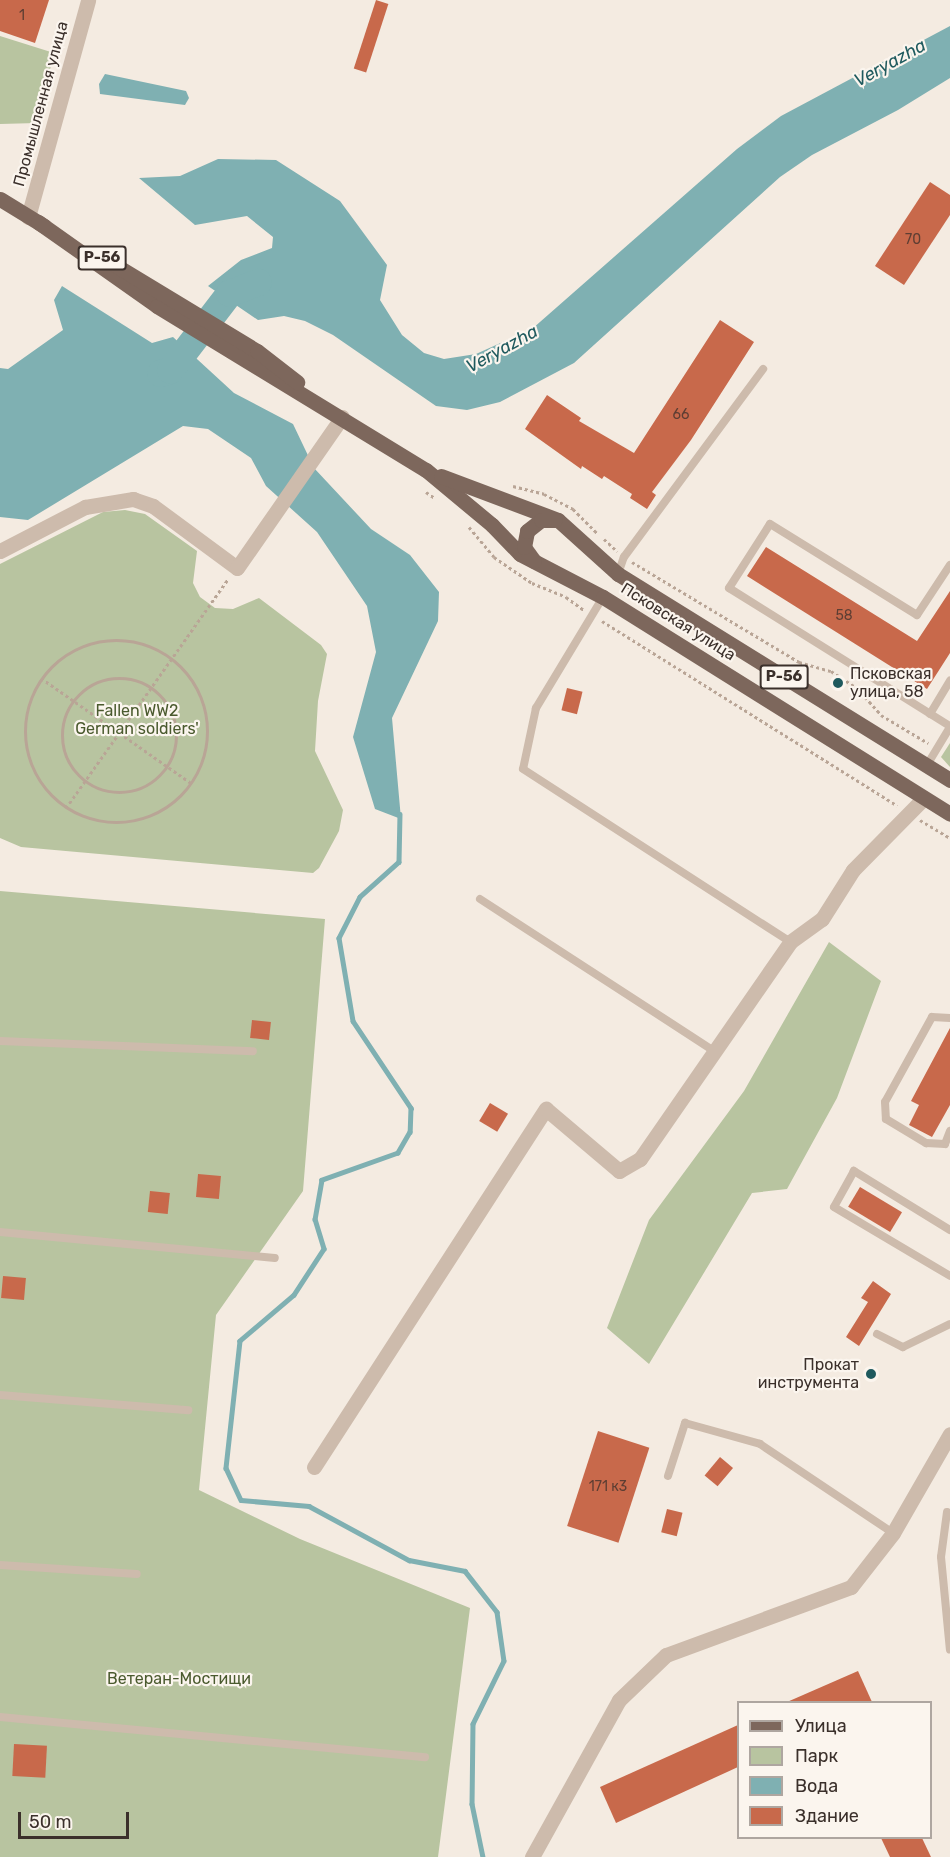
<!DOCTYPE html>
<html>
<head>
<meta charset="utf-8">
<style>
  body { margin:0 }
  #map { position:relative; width:950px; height:1857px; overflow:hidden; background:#f4ebe1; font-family:Rubik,sans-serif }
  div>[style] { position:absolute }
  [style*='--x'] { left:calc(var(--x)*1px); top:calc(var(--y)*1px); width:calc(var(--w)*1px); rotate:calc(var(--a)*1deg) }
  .green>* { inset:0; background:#b8c4a0 }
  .water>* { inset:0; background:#7fb0b2 }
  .stream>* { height:4.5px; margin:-2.25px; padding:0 2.25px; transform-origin:2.25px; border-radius:2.25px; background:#7fb0b2 }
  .river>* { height:27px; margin:-13.5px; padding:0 13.5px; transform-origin:13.5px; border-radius:13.5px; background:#7fb0b2 }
  .building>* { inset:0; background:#c8694b; transform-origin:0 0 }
  .path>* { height:3px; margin-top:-1.5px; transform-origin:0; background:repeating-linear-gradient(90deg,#b9a596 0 3px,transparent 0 6px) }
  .path>.ring { margin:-1.5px; padding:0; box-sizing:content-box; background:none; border:3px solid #b9a596; border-radius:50% }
  .lane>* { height:8px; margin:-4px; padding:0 4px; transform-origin:4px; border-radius:4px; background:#cdbbac }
  .street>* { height:15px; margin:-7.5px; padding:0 7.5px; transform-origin:7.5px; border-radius:7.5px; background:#cdbbac }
  .primary>* { height:15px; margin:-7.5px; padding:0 7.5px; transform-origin:7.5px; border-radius:7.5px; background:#7d675c }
  .dots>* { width:16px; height:16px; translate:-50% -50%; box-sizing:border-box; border:3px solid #fbf5ee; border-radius:50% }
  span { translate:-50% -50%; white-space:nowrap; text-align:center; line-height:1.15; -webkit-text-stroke:4.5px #fbf5ee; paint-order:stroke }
  .number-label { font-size:14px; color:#5e3e33 }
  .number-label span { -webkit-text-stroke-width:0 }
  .shield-label span { padding:2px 4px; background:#fbf5ee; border:2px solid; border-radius:4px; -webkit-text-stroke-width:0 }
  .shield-label { font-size:15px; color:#3b302b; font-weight:700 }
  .street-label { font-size:16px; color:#3b302b }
  .poi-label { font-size:16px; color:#3b302b }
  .left { translate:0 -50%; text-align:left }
  .right { translate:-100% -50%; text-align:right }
  .park-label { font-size:16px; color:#4a5a2e }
  .water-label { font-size:18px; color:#1f5a5e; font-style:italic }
  .legend { position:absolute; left:737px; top:1701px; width:195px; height:138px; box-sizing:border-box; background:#fbf5ee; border:2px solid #aea6a0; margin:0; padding:8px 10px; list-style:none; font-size:18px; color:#3b302b }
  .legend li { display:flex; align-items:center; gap:12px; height:30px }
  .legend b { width:30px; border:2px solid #aea6a0 }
  .scale { position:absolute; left:18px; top:1812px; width:111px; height:27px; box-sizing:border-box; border:3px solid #3b302b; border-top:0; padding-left:8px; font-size:18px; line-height:21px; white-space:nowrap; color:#3b302b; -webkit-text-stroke:4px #fbf5ee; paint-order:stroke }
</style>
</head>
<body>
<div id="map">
  <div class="green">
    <i style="clip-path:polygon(0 36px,54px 53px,37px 123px,0 124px)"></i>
    <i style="clip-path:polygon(125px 510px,145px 514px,197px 551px,193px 583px,200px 597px,215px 608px,233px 609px,259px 598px,321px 645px,327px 654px,318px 701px,315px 751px,343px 810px,339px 831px,319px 868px,313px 873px,21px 847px,0 838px,0 564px,103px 512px)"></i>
    <i style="clip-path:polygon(950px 743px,950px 767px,941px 757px)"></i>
    <i style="clip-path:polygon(0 891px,325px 919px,303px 1191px,216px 1315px,199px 1490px,300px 1539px,470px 1608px,438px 1857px,0 1857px)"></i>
    <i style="clip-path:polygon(829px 942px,881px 981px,837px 1098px,787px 1189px,752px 1193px,649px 1364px,607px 1328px,649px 1220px,744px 1091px)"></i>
  </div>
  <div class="water">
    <i style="clip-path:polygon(950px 26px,950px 78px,898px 110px,812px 155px,780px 177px,574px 363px,500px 402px,467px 410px,436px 406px,333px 335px,305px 321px,284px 316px,258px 320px,208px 286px,241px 260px,272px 248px,273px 237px,247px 216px,195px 225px,139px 178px,180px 176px,218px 159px,276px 160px,340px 201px,387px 265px,380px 300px,402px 335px,424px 353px,444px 359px,476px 354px,532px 329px,737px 149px,781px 116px)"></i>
    <i style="clip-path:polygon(105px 74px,186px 91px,189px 98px,185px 105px,100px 94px,99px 84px)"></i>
    <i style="clip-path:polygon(62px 286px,152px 343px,173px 337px,234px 393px,293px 424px,314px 468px,371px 529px,410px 555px,439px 592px,438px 621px,392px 718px,401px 819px,375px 809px,353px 737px,376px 652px,367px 606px,317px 532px,266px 486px,251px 458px,208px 429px,183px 426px,28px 520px,0 517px,0 368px,8px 369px,63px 330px,54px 300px)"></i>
  </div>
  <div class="stream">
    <i style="--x:400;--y:814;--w:48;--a:91.2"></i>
    <i style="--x:399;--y:862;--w:52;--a:138.1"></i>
    <i style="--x:360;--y:897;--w:46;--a:117.1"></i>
    <i style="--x:339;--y:938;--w:84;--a:80.4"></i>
    <i style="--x:353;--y:1021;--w:105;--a:56.3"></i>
    <i style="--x:411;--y:1108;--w:24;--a:92"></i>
    <i style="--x:410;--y:1132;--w:24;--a:120"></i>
    <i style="--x:398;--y:1153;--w:81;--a:160.4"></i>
    <i style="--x:322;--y:1180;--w:40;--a:100"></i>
    <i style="--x:315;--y:1219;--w:31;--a:73"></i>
    <i style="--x:324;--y:1249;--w:55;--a:123.1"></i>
    <i style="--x:294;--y:1295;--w:71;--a:139.6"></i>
    <i style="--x:240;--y:1341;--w:128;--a:96.3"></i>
    <i style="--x:226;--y:1468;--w:35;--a:65"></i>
    <i style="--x:241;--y:1500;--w:68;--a:5"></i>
    <i style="--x:309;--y:1506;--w:114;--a:28.4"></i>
    <i style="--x:409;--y:1560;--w:57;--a:11.1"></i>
    <i style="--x:465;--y:1571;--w:52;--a:52"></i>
    <i style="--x:497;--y:1612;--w:49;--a:81.9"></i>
    <i style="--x:504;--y:1661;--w:70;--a:116.2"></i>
    <i style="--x:473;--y:1724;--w:80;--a:90.7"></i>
    <i style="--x:472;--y:1804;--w:54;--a:78.3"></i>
  </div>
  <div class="river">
    <i style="--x:160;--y:373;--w:10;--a:-17"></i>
    <i style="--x:170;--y:370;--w:97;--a:-52.5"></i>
    <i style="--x:229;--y:293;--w:31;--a:-21"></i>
  </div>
  <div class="building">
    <i style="clip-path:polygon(0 0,49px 0,35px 43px,0 31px)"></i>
    <i style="left:376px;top:0;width:13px;height:72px;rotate:18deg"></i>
    <i style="clip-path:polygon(930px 182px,950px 195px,950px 215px,904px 285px,875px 266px)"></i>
    <i style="clip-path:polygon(720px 320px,754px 342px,691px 440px,652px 492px,656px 495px,647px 509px,630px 498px,632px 494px,604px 476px,602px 479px,582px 466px,581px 469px,525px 429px,547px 395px,581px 418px,579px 421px,634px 453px)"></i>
    <i style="clip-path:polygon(766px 547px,917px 641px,950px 591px,950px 653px,927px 689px,747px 576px)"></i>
    <i style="left:567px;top:688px;width:16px;height:23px;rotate:14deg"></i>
    <i style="left:252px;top:1020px;width:19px;height:18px;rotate:6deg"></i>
    <i style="clip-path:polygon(950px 1028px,950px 1105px,932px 1137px,909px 1125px,919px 1105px,911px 1101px)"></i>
    <i style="left:490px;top:1103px;width:21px;height:21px;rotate:31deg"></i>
    <i style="left:198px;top:1174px;width:23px;height:23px;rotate:5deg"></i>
    <i style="left:860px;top:1187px;width:49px;height:23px;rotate:31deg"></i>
    <i style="left:150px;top:1191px;width:20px;height:21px;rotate:6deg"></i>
    <i style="left:3px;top:1276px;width:23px;height:22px;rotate:5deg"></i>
    <i style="clip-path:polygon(873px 1281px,891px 1294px,859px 1346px,846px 1337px,868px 1302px,861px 1298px)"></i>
    <i style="left:598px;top:1431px;width:54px;height:100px;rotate:18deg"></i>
    <i style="left:720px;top:1457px;width:17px;height:24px;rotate:40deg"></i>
    <i style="left:667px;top:1509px;width:16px;height:24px;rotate:14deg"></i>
    <i style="clip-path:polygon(858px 1671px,872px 1702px,787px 1702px)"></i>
    <i style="clip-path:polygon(738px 1725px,738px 1767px,616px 1823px,600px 1787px)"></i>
    <i style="left:14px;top:1744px;width:33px;height:32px;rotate:3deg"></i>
    <i style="clip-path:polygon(881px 1838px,922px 1838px,931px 1857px,890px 1857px)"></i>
  </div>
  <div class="path">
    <i style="--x:513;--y:486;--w:32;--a:14"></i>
    <i style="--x:544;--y:494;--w:33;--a:27"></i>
    <i style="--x:573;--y:509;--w:34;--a:45"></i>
    <i style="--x:426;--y:492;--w:11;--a:34"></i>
    <i style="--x:469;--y:527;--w:39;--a:50"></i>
    <i style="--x:494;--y:557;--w:46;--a:34.4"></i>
    <i style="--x:532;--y:583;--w:37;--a:22"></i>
    <i style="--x:566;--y:597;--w:22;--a:36"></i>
    <i style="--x:604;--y:539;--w:18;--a:43"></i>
    <i style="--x:632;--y:562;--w:195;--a:30.9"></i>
    <i style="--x:799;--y:662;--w:33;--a:16"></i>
    <i style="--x:831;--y:671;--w:31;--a:33"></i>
    <i style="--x:857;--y:688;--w:36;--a:48"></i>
    <i style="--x:881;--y:715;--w:55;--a:30.8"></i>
    <i style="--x:602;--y:621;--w:348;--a:32"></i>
    <i class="ring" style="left:25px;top:640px;width:179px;height:179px"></i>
    <i class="ring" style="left:62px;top:678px;width:111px;height:111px"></i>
    <i style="--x:41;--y:678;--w:183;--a:35"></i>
    <i style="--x:66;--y:808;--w:281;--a:-54.7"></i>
    <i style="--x:920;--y:820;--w:35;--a:31"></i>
  </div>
  <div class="lane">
    <i style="--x:950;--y:565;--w:60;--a:123.4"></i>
    <i style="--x:917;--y:615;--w:173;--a:-148.2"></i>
    <i style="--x:770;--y:524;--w:76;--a:122.6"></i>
    <i style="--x:729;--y:588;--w:261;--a:32"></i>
    <i style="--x:618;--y:574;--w:18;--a:-71"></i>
    <i style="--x:624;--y:557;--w:234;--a:-53.5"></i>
    <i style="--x:603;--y:597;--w:130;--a:121.1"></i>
    <i style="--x:536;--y:708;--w:62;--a:102"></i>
    <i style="--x:523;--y:769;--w:318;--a:32.9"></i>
    <i style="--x:930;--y:714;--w:39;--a:-59"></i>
    <i style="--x:927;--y:765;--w:44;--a:-58.8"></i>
    <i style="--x:480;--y:899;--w:281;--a:33"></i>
    <i style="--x:950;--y:1018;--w:18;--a:-177"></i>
    <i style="--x:932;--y:1017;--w:97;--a:118.9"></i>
    <i style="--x:885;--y:1102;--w:17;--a:87"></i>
    <i style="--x:886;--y:1119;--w:47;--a:31"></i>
    <i style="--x:926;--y:1143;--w:19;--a:3"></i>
    <i style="--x:945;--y:1144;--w:14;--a:-69"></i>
    <i style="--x:0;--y:1041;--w:253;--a:2.3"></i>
    <i style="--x:950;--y:1230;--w:113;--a:-148.4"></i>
    <i style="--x:854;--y:1171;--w:41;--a:119.1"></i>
    <i style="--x:834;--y:1207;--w:135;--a:30.7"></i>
    <i style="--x:0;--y:1232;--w:276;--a:5.4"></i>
    <i style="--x:877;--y:1334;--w:29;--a:27"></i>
    <i style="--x:903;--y:1347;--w:52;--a:-26.1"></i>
    <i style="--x:0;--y:1395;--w:189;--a:4.6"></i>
    <i style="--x:668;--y:1476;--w:56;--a:-72.2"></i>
    <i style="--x:685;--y:1423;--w:78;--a:15.6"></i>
    <i style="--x:760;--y:1444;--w:160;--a:33.8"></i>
    <i style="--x:947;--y:1512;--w:45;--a:97.6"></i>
    <i style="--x:941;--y:1557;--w:93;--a:84.5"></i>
    <i style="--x:0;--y:1565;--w:137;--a:3.8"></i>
    <i style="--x:0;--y:1717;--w:427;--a:5.4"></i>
  </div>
  <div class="street">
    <i style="--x:28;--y:217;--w:225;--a:-74.5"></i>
    <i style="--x:0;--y:551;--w:96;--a:-27.4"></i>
    <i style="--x:85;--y:507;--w:49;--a:-9.5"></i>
    <i style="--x:133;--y:499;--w:21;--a:19"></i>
    <i style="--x:153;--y:506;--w:104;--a:36.4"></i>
    <i style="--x:237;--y:568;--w:184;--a:-55.2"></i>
    <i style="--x:314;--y:1467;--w:427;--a:-57.1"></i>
    <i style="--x:546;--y:1109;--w:96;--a:40.3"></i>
    <i style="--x:619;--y:1171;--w:24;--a:-30"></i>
    <i style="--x:640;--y:1159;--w:264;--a:-55.3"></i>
    <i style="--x:790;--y:942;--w:39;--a:-36"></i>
    <i style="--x:822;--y:919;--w:58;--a:-57.7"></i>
    <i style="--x:853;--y:870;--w:101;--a:-45.4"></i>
    <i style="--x:532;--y:1857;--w:179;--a:-61"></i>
    <i style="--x:619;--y:1700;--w:65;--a:-43.8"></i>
    <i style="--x:666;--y:1655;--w:197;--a:-20.2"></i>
    <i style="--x:851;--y:1587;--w:68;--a:-52.1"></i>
    <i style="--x:893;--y:1533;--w:114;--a:-60.1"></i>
  </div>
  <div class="primary">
    <i style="--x:0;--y:199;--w:52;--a:31.5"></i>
    <i style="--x:38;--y:222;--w:146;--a:35.2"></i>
    <i style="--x:157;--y:306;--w:315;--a:31.4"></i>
    <i style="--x:426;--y:470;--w:86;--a:39.8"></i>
    <i style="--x:492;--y:525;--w:40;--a:46"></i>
    <i style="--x:520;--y:554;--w:93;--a:27.4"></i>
    <i style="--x:603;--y:597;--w:409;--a:32"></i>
    <i style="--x:110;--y:262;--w:172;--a:31.2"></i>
    <i style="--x:257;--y:351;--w:51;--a:37.8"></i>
    <i style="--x:441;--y:476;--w:125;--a:20.6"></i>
    <i style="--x:558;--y:520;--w:81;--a:42"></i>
    <i style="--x:618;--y:574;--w:391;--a:31.8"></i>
    <i style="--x:534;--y:561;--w:17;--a:-126"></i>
    <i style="--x:524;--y:547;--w:16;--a:-79"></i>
    <i style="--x:527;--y:531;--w:18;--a:-38"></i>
    <i style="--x:541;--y:520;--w:14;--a:0"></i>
  </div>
  <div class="dots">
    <i style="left:838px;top:683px;background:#1f5a5e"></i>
    <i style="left:871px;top:1374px;background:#1f5a5e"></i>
  </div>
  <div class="number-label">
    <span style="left:22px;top:16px">1</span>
    <span style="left:913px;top:240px">70</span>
    <span style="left:681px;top:415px">66</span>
    <span style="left:844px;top:616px">58</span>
    <span style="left:608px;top:1487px">171 к3</span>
  </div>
  <div class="shield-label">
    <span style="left:102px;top:258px">Р-56</span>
    <span style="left:784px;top:677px">Р-56</span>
  </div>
  <div class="street-label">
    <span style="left:41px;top:104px;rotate:-75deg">Промышленная улица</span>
    <span style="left:678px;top:622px;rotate:32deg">Псковская улица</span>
  </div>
  <div class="poi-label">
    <span class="left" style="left:850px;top:683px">Псковская<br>улица, 58</span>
    <span class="right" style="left:859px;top:1374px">Прокат<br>инструмента</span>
  </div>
  <div class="park-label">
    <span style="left:137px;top:720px">Fallen WW2<br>German soldiers'</span>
    <span style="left:179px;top:1679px">Ветеран-Мостищи</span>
  </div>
  <div class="water-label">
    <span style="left:890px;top:63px;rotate:-29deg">Veryazha</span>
    <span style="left:502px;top:349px;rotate:-29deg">Veryazha</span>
  </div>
  <ul class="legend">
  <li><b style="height:8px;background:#7d675c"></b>Улица</li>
  <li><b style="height:16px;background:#b8c4a0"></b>Парк</li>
  <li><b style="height:16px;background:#7fb0b2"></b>Вода</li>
  <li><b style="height:16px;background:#c8694b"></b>Здание</li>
  </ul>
  <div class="scale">50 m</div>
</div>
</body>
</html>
